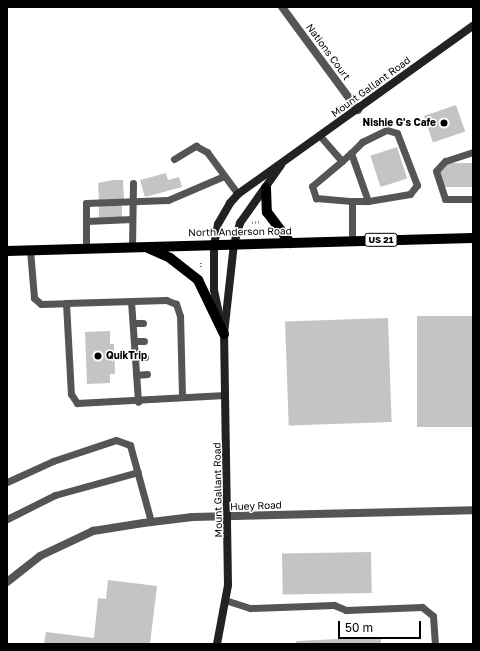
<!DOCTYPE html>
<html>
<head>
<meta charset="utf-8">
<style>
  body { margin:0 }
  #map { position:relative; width:480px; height:651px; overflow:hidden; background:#fff; font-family:"Golos Text",sans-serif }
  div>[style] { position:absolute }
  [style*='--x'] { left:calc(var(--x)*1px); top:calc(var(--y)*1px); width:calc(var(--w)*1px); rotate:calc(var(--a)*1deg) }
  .building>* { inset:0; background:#c4c4c4; transform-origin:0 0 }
  .path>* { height:2px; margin-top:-1px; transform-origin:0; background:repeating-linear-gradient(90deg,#777 0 1px,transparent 0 3px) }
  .lane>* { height:7px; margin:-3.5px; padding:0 3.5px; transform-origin:3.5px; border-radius:3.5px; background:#555 }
  .street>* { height:8px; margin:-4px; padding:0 4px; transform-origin:4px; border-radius:4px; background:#555 }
  .secondary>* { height:8px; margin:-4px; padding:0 4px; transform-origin:4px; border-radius:4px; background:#222 }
  .primary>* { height:10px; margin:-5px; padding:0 5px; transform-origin:5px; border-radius:5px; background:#000 }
  .dots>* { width:11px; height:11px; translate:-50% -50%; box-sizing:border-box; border:2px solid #fff; border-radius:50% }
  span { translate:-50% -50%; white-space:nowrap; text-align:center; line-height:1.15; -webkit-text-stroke:3px #fff; paint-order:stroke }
  .shield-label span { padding:1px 3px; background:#fff; border:1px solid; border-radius:3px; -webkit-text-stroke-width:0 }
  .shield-label { font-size:9px; color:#000; font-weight:700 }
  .street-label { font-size:10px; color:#000 }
  .poi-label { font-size:10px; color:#000; font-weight:700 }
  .right { translate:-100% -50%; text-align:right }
  .left { translate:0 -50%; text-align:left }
  .frame { position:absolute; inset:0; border:8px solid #000; pointer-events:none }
  .scale { position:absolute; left:338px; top:621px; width:83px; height:18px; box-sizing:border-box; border:2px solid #000; border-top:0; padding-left:5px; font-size:12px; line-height:14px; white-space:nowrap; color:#000; -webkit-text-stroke:3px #fff; paint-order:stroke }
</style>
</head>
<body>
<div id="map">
  <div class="building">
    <i style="left:456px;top:105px;width:28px;height:34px;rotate:71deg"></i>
    <i style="left:397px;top:147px;width:33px;height:28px;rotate:72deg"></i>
    <i style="left:473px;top:163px;width:24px;height:33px;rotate:90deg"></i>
    <i style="clip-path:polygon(166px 173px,168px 180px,179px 177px,182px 187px,145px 197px,140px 180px)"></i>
    <i style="clip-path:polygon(113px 180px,123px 180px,124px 200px,99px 201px,98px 183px)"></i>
    <i style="left:122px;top:205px;width:13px;height:23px;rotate:90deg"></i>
    <i style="left:473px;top:316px;width:111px;height:56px;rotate:90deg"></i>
    <i style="left:388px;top:318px;width:104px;height:103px;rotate:88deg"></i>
    <i style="clip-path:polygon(110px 331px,110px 344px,114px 344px,115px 374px,110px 374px,110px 383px,87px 384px,85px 332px)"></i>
    <i style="left:371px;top:552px;width:41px;height:89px;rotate:89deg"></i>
    <i style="clip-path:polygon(108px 580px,157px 586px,150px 644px,44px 644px,46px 632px,94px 638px,98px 598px,106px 599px)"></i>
    <i style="clip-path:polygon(381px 637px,381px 644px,296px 644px,296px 641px)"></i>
  </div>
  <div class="path">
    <i style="--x:252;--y:223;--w:9;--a:-6"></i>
    <i style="--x:201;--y:267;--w:5;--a:-90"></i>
  </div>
  <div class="lane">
    <i style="--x:320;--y:136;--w:33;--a:49"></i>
    <i style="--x:342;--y:161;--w:12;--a:-42"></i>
    <i style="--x:351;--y:153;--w:51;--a:70.5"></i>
    <i style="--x:368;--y:201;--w:16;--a:180"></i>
    <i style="--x:352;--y:201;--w:40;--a:90"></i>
    <i style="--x:473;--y:152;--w:29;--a:162"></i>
    <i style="--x:445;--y:161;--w:13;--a:132"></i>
    <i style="--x:436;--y:171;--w:29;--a:72"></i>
    <i style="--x:445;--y:199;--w:28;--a:0"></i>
    <i style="--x:351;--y:153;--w:16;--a:-45"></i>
    <i style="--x:362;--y:142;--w:28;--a:-26"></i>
    <i style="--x:387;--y:130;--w:10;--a:17"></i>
    <i style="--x:397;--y:133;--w:56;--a:69"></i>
    <i style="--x:417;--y:185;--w:11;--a:128"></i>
    <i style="--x:410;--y:194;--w:43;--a:170.5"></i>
    <i style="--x:174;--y:159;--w:26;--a:-31"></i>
    <i style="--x:196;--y:146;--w:13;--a:29"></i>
    <i style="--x:207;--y:152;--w:52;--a:53.6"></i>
    <i style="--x:342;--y:161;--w:39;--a:140"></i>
    <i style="--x:312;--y:186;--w:13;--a:72"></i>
    <i style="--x:316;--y:198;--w:36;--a:5"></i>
    <i style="--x:86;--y:221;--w:46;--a:-2.5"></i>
    <i style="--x:132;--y:247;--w:64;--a:-89.1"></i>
    <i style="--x:86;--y:249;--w:46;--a:-90"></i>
    <i style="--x:86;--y:203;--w:82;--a:-2.1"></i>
    <i style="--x:168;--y:200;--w:61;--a:-23.2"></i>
    <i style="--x:30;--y:250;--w:48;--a:85.2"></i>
    <i style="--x:34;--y:298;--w:9;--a:41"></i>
    <i style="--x:41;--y:304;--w:25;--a:-2"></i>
    <i style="--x:131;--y:301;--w:101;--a:86"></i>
    <i style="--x:133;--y:323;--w:10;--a:0"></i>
    <i style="--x:134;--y:341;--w:10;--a:0"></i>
    <i style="--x:135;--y:357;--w:10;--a:0"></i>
    <i style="--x:136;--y:375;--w:11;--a:-5"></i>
    <i style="--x:182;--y:396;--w:80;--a:-91.4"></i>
    <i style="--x:180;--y:316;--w:13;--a:-108"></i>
    <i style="--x:176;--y:304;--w:11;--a:-158"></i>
    <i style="--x:166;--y:300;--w:100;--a:178.3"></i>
    <i style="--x:66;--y:303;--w:91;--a:86.9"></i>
    <i style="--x:71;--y:394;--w:11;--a:56"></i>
    <i style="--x:77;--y:403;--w:148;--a:-3.1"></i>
    <i style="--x:7;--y:482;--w:51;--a:-24.5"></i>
    <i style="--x:53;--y:461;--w:66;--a:-18.4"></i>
    <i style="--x:116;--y:440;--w:15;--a:20"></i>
    <i style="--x:130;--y:445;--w:80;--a:74.7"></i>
    <i style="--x:7;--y:519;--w:54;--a:-26.6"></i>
    <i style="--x:55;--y:495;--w:86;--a:-15.5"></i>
    <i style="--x:225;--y:600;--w:26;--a:18"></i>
    <i style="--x:250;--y:608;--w:84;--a:-2"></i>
    <i style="--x:334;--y:605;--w:13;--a:23"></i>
    <i style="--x:346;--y:610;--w:76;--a:-2.3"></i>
    <i style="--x:422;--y:607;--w:14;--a:39"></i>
    <i style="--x:433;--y:616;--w:28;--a:86"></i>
  </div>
  <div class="street">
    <i style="--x:282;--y:7;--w:128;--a:53.6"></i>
    <i style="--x:7;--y:582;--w:42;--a:-38.2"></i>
    <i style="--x:40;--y:556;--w:59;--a:-25.3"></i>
    <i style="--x:93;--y:531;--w:51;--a:-9.1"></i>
    <i style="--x:143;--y:523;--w:50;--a:-6.8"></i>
    <i style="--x:193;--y:517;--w:280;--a:-1.4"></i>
  </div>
  <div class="secondary">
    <i style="--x:221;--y:323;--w:34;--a:-102"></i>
    <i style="--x:214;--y:290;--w:45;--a:-90"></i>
    <i style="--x:214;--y:245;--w:21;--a:-79"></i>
    <i style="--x:218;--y:224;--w:24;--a:-60"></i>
    <i style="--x:230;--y:203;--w:12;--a:-48"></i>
    <i style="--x:238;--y:194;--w:289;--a:-35.6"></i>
    <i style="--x:217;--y:644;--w:60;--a:-79.4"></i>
    <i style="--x:228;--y:585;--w:251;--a:-90.9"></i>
    <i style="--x:224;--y:334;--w:91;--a:-83.7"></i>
    <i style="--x:234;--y:244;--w:22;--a:-74"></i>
    <i style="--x:240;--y:223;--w:71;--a:-54.7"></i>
  </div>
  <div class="primary">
    <i style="--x:266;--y:188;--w:24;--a:88"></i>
    <i style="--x:267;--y:212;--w:39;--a:53"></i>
    <i style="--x:148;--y:248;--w:24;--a:24"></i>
    <i style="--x:170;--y:258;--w:36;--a:38"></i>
    <i style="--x:198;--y:280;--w:60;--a:64.3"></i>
    <i style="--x:7;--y:251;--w:466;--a:-1.6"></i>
  </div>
  <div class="dots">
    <i style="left:444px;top:123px;background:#000"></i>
    <i style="left:98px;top:356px;background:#000"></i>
  </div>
  <div class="shield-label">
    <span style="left:381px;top:240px">US 21</span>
  </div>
  <div class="street-label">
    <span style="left:328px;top:52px;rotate:54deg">Nations Court</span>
    <span style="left:371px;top:87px;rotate:-36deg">Mount Gallant Road</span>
    <span style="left:240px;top:232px;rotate:-1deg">North Anderson Road</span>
    <span style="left:218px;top:490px;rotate:-91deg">Mount Gallant Road</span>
    <span style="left:256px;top:506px;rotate:-2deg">Huey Road</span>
  </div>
  <div class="poi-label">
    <span class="right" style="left:436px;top:123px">Nishie G's Cafe</span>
    <span class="left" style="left:106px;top:356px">QuikTrip</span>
  </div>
  <div class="frame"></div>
  <div class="scale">50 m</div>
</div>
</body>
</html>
